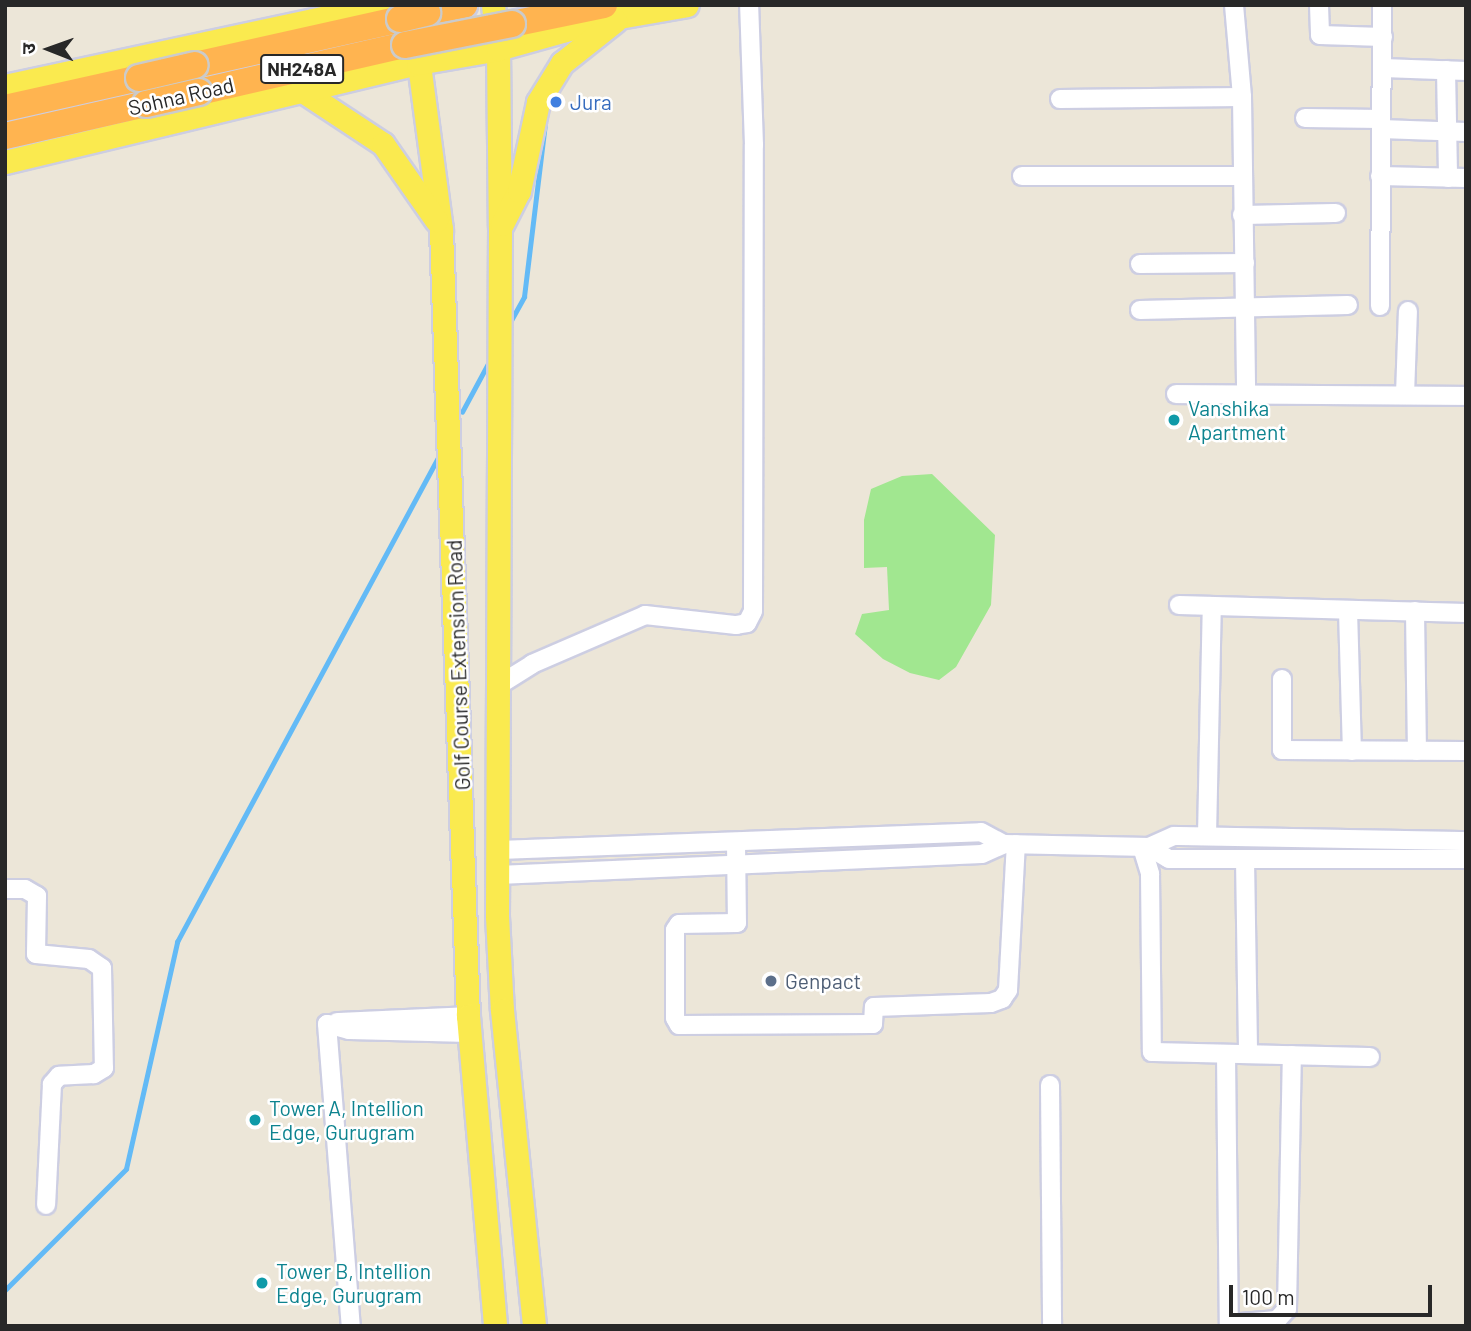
<!DOCTYPE html>
<html>
<head>
<meta charset="utf-8">
<style>
  body { margin:0 }
  #map { position:relative; width:1471px; height:1331px; overflow:hidden; background:#ece6d8; font-family:Barlow,"Noto Sans Devanagari",sans-serif }
  div>[style] { position:absolute }
  [style*='--x'] { left:calc(var(--x)*1px); top:calc(var(--y)*1px); width:calc(var(--w)*1px); rotate:calc(var(--a)*1deg) }
  .green>* { inset:0; background:#a1e790 }
  .stream>* { height:4.5px; margin:-2.25px; padding:0 2.25px; transform-origin:2.25px; border-radius:2.25px; background:#63baf6 }
  .roads { filter:drop-shadow(2px 0 #cdcee2) drop-shadow(-2px 0 #cdcee2) drop-shadow(0 2px #cdcee2) drop-shadow(0 -2px #cdcee2) }
  .minor>* { height:18px; margin:-9px; padding:0 9px; transform-origin:9px; border-radius:9px; background:#fff }
  .major>* { height:23px; margin:-11.5px; padding:0 11.5px; transform-origin:11.5px; border-radius:11.5px; background:#faea4f }
  .highway>* { height:26px; margin:-13px; padding:0 13px; transform-origin:13px; border-radius:13px; background:#ffb450 }
  .bridges { filter:drop-shadow(2px 0 #cbcbcb) drop-shadow(-2px 0 #cbcbcb) drop-shadow(0 2px #cbcbcb) drop-shadow(0 -2px #cbcbcb) }
  .highway-bridge>* { height:26px; margin:-13px; padding:0 13px; transform-origin:13px; border-radius:13px; background:#ffb450 }
  .dots>* { width:19px; height:19px; translate:-50% -50%; box-sizing:border-box; border:4px solid #fff; border-radius:50% }
  span { translate:-50% -50%; white-space:nowrap; text-align:center; line-height:1.15; -webkit-text-stroke:5px #fff; paint-order:stroke }
  .shield-label span { padding:2px 5px; background:#fff; border:2px solid; border-radius:5px; -webkit-text-stroke-width:0 }
  .shield-label { font-size:19px; color:#282828; font-weight:700 }
  .street-label { font-size:21px; color:#282828 }
  .shop-label { font-size:21px; color:#366cbe }
  .left { translate:0 -50%; text-align:left }
  .culture-label { font-size:21px; color:#0d838f }
  .service-label { font-size:21px; color:#4e5e75 }
  .frame { position:absolute; inset:0; border:7px solid #282828; pointer-events:none }
  .north { position:absolute; left:14px; top:14px; width:70px; height:70px; -webkit-text-stroke:5px #fff; paint-order:stroke; rotate:271deg; font-size:19px; font-weight:700; line-height:28px; text-align:center; color:#282828 }
  .north::after { content:''; display:block; margin:auto; width:24px; height:32px; background:#282828; clip-path:polygon(50% 0,100% 100%,50% 72%,0 100%) }
  .scale { position:absolute; left:1229px; top:1285px; width:203px; height:32px; box-sizing:border-box; border:4px solid #282828; border-top:0; padding-left:9px; font-size:21px; line-height:24px; white-space:nowrap; color:#282828; -webkit-text-stroke:5px #fff; paint-order:stroke }
</style>
</head>
<body>
<div id="map">
  <div class="green">
    <i style="clip-path:polygon(932px 474px,995px 535px,991px 605px,956px 667px,939px 680px,910px 673px,883px 659px,855px 634px,862px 614px,889px 610px,887px 567px,864px 568px,864px 520px,871px 489px,902px 476px)"></i>
  </div>
  <div class="stream">
    <i style="--x:508;--y:326;--w:33;--a:-61"></i>
    <i style="--x:524;--y:297;--w:175;--a:-83.1"></i>
    <i style="--x:462;--y:412;--w:59;--a:-61.7"></i>
    <i style="--x:5;--y:1290;--w:171;--a:-45"></i>
    <i style="--x:126;--y:1169;--w:233;--a:-77.3"></i>
    <i style="--x:177;--y:942;--w:554;--a:-61.68"></i>
  </div>
  <div class="roads">
    <div class="minor">
      <i style="--x:1234;--y:5;--w:92;--a:85"></i>
      <i style="--x:1242;--y:97;--w:299;--a:89.2"></i>
      <i style="--x:1319;--y:5;--w:30;--a:88"></i>
      <i style="--x:1320;--y:35;--w:63;--a:1.8"></i>
      <i style="--x:1383;--y:68;--w:83;--a:2.1"></i>
      <i style="--x:1446;--y:70;--w:108;--a:88.9"></i>
      <i style="--x:1060;--y:99;--w:182;--a:-0.6"></i>
      <i style="--x:1305;--y:118;--w:76;--a:0.8"></i>
      <i style="--x:1381;--y:129;--w:85;--a:2"></i>
      <i style="--x:1022;--y:176;--w:220;--a:0"></i>
      <i style="--x:1380;--y:176;--w:86;--a:1.3"></i>
      <i style="--x:1242;--y:215;--w:94;--a:-1.2"></i>
      <i style="--x:1140;--y:264;--w:105;--a:-0.5"></i>
      <i style="--x:1380;--y:306;--w:301;--a:-89.6"></i>
      <i style="--x:1140;--y:310;--w:208;--a:-1.4"></i>
      <i style="--x:1176;--y:394;--w:290;--a:0.4"></i>
      <i style="--x:1405;--y:395;--w:84;--a:-88"></i>
      <i style="--x:1179;--y:605;--w:287;--a:1.6"></i>
      <i style="--x:1348;--y:610;--w:141;--a:88.4"></i>
      <i style="--x:1415;--y:611;--w:140;--a:89.2"></i>
      <i style="--x:1282;--y:679;--w:71;--a:90"></i>
      <i style="--x:1282;--y:750;--w:184;--a:0.3"></i>
      <i style="--x:499;--y:685;--w:39;--a:-32"></i>
      <i style="--x:532;--y:664;--w:123;--a:-23.4"></i>
      <i style="--x:645;--y:615;--w:92;--a:6.3"></i>
      <i style="--x:736;--y:625;--w:11;--a:-10"></i>
      <i style="--x:747;--y:623;--w:13;--a:-63"></i>
      <i style="--x:753;--y:611;--w:466;--a:-89.9"></i>
      <i style="--x:754;--y:145;--w:140;--a:-92"></i>
      <i style="--x:1207;--y:836;--w:230;--a:-88.8"></i>
      <i style="--x:736;--y:843;--w:80;--a:89.3"></i>
      <i style="--x:737;--y:923;--w:58;--a:179"></i>
      <i style="--x:679;--y:924;--w:7;--a:124"></i>
      <i style="--x:675;--y:930;--w:88;--a:90"></i>
      <i style="--x:675;--y:1018;--w:8;--a:60"></i>
      <i style="--x:679;--y:1025;--w:194;--a:-0.3"></i>
      <i style="--x:873;--y:1024;--w:17;--a:-87"></i>
      <i style="--x:874;--y:1007;--w:117;--a:-2"></i>
      <i style="--x:991;--y:1003;--w:12;--a:-20"></i>
      <i style="--x:1002;--y:999;--w:11;--a:-56"></i>
      <i style="--x:1008;--y:990;--w:146;--a:-86.9"></i>
      <i style="--x:1142;--y:847;--w:28;--a:73"></i>
      <i style="--x:1150;--y:874;--w:178;--a:89.4"></i>
      <i style="--x:1152;--y:1052;--w:218;--a:1.3"></i>
      <i style="--x:1149;--y:847;--w:23;--a:31"></i>
      <i style="--x:1169;--y:859;--w:297;--a:0"></i>
      <i style="--x:499;--y:850;--w:482;--a:-2.1"></i>
      <i style="--x:981;--y:832;--w:26;--a:28"></i>
      <i style="--x:1245;--y:859;--w:195;--a:89.1"></i>
      <i style="--x:498;--y:875;--w:484;--a:-2.5"></i>
      <i style="--x:982;--y:854;--w:24;--a:-24"></i>
      <i style="--x:1004;--y:844;--w:145;--a:1.2"></i>
      <i style="--x:1149;--y:847;--w:27;--a:-24"></i>
      <i style="--x:1174;--y:836;--w:292;--a:1"></i>
      <i style="--x:5;--y:889;--w:20;--a:0"></i>
      <i style="--x:25;--y:889;--w:14;--a:30"></i>
      <i style="--x:37;--y:896;--w:58;--a:91"></i>
      <i style="--x:36;--y:954;--w:53;--a:5.4"></i>
      <i style="--x:89;--y:959;--w:16;--a:35"></i>
      <i style="--x:102;--y:968;--w:100;--a:88.9"></i>
      <i style="--x:104;--y:1068;--w:12;--a:149"></i>
      <i style="--x:94;--y:1074;--w:35;--a:177"></i>
      <i style="--x:59;--y:1076;--w:11;--a:131"></i>
      <i style="--x:52;--y:1084;--w:121;--a:92.8"></i>
      <i style="--x:337;--y:1022;--w:131;--a:-2.6"></i>
      <i style="--x:327;--y:1024;--w:303;--a:85.5"></i>
      <i style="--x:327;--y:1024;--w:23;--a:15"></i>
      <i style="--x:349;--y:1030;--w:121;--a:1.4"></i>
      <i style="--x:1226;--y:1054;--w:272;--a:89.4"></i>
      <i style="--x:1050;--y:1085;--w:241;--a:89.5"></i>
      <i style="--x:1229;--y:1324;--w:48;--a:-4.8"></i>
      <i style="--x:1277;--y:1320;--w:15;--a:-48"></i>
      <i style="--x:1287;--y:1309;--w:254;--a:-88.9"></i>
    </div>
    <div class="major">
      <i style="--x:493;--y:5;--w:44;--a:83.5"></i>
      <i style="--x:498;--y:49;--w:178;--a:89.4"></i>
      <i style="--x:500;--y:227;--w:689;--a:90.25"></i>
      <i style="--x:497;--y:916;--w:94;--a:87"></i>
      <i style="--x:502;--y:1010;--w:318;--a:84.2"></i>
      <i style="--x:414;--y:27;--w:204;--a:82.4"></i>
      <i style="--x:441;--y:229;--w:787;--a:88.04"></i>
      <i style="--x:468;--y:1016;--w:311;--a:85"></i>
      <i style="--x:5;--y:86;--w:387;--a:-12.1"></i>
      <i style="--x:301;--y:90;--w:98;--a:33.4"></i>
      <i style="--x:383;--y:144;--w:93;--a:55.1"></i>
      <i style="--x:5;--y:162;--w:425;--a:-13.5"></i>
      <i style="--x:418;--y:63;--w:81;--a:-9.9"></i>
      <i style="--x:498;--y:49;--w:108;--a:-15.6"></i>
      <i style="--x:602;--y:20;--w:86;--a:-10"></i>
      <i style="--x:502;--y:224;--w:37;--a:-63"></i>
      <i style="--x:519;--y:191;--w:91;--a:-77.9"></i>
      <i style="--x:538;--y:102;--w:46;--a:-58.4"></i>
      <i style="--x:562;--y:63;--w:68;--a:-38.4"></i>
    </div>
    <div class="highway">
      <i style="--x:427;--y:13;--w:38;--a:-12"></i>
      <i style="--x:512;--y:24;--w:94;--a:-11.7"></i>
      <i style="--x:195;--y:65;--w:210;--a:-12.6"></i>
      <i style="--x:199;--y:92;--w:211;--a:-12.9"></i>
      <i style="--x:5;--y:108;--w:137;--a:-12.6"></i>
      <i style="--x:5;--y:136;--w:145;--a:-12.8"></i>
    </div>
  </div>
  <div class="bridges">
    <div class="highway-bridge">
      <i style="--x:400;--y:19;--w:28;--a:-13"></i>
      <i style="--x:405;--y:45;--w:109;--a:-11.1"></i>
      <i style="--x:139;--y:78;--w:57;--a:-13.1"></i>
      <i style="--x:146;--y:104;--w:54;--a:-12.8"></i>
    </div>
  </div>
  <div class="dots">
    <i style="left:556px;top:102px;background:#3f7fe0"></i>
    <i style="left:1174px;top:420px;background:#0f9aa8"></i>
    <i style="left:771px;top:981px;background:#5c6f8a"></i>
    <i style="left:255px;top:1120px;background:#0f9aa8"></i>
    <i style="left:262px;top:1283px;background:#0f9aa8"></i>
  </div>
  <div class="shield-label">
    <span style="left:302px;top:69px">NH248A</span>
  </div>
  <div class="street-label">
    <span style="left:181px;top:96px;rotate:-13deg">Sohna Road</span>
    <span style="left:458px;top:665px;rotate:-92deg">Golf Course Extension Road</span>
  </div>
  <div class="shop-label">
    <span class="left" style="left:570px;top:102px">Jura</span>
  </div>
  <div class="culture-label">
    <span class="left" style="left:1188px;top:420px">Vanshika<br>Apartment</span>
    <span class="left" style="left:269px;top:1120px">Tower A, Intellion<br>Edge, Gurugram</span>
    <span class="left" style="left:276px;top:1283px">Tower B, Intellion<br>Edge, Gurugram</span>
  </div>
  <div class="service-label">
    <span class="left" style="left:785px;top:981px">Genpact</span>
  </div>
  <div class="frame"></div>
  <div class="north">उ</div>
  <div class="scale">100 m</div>
</div>
</body>
</html>
